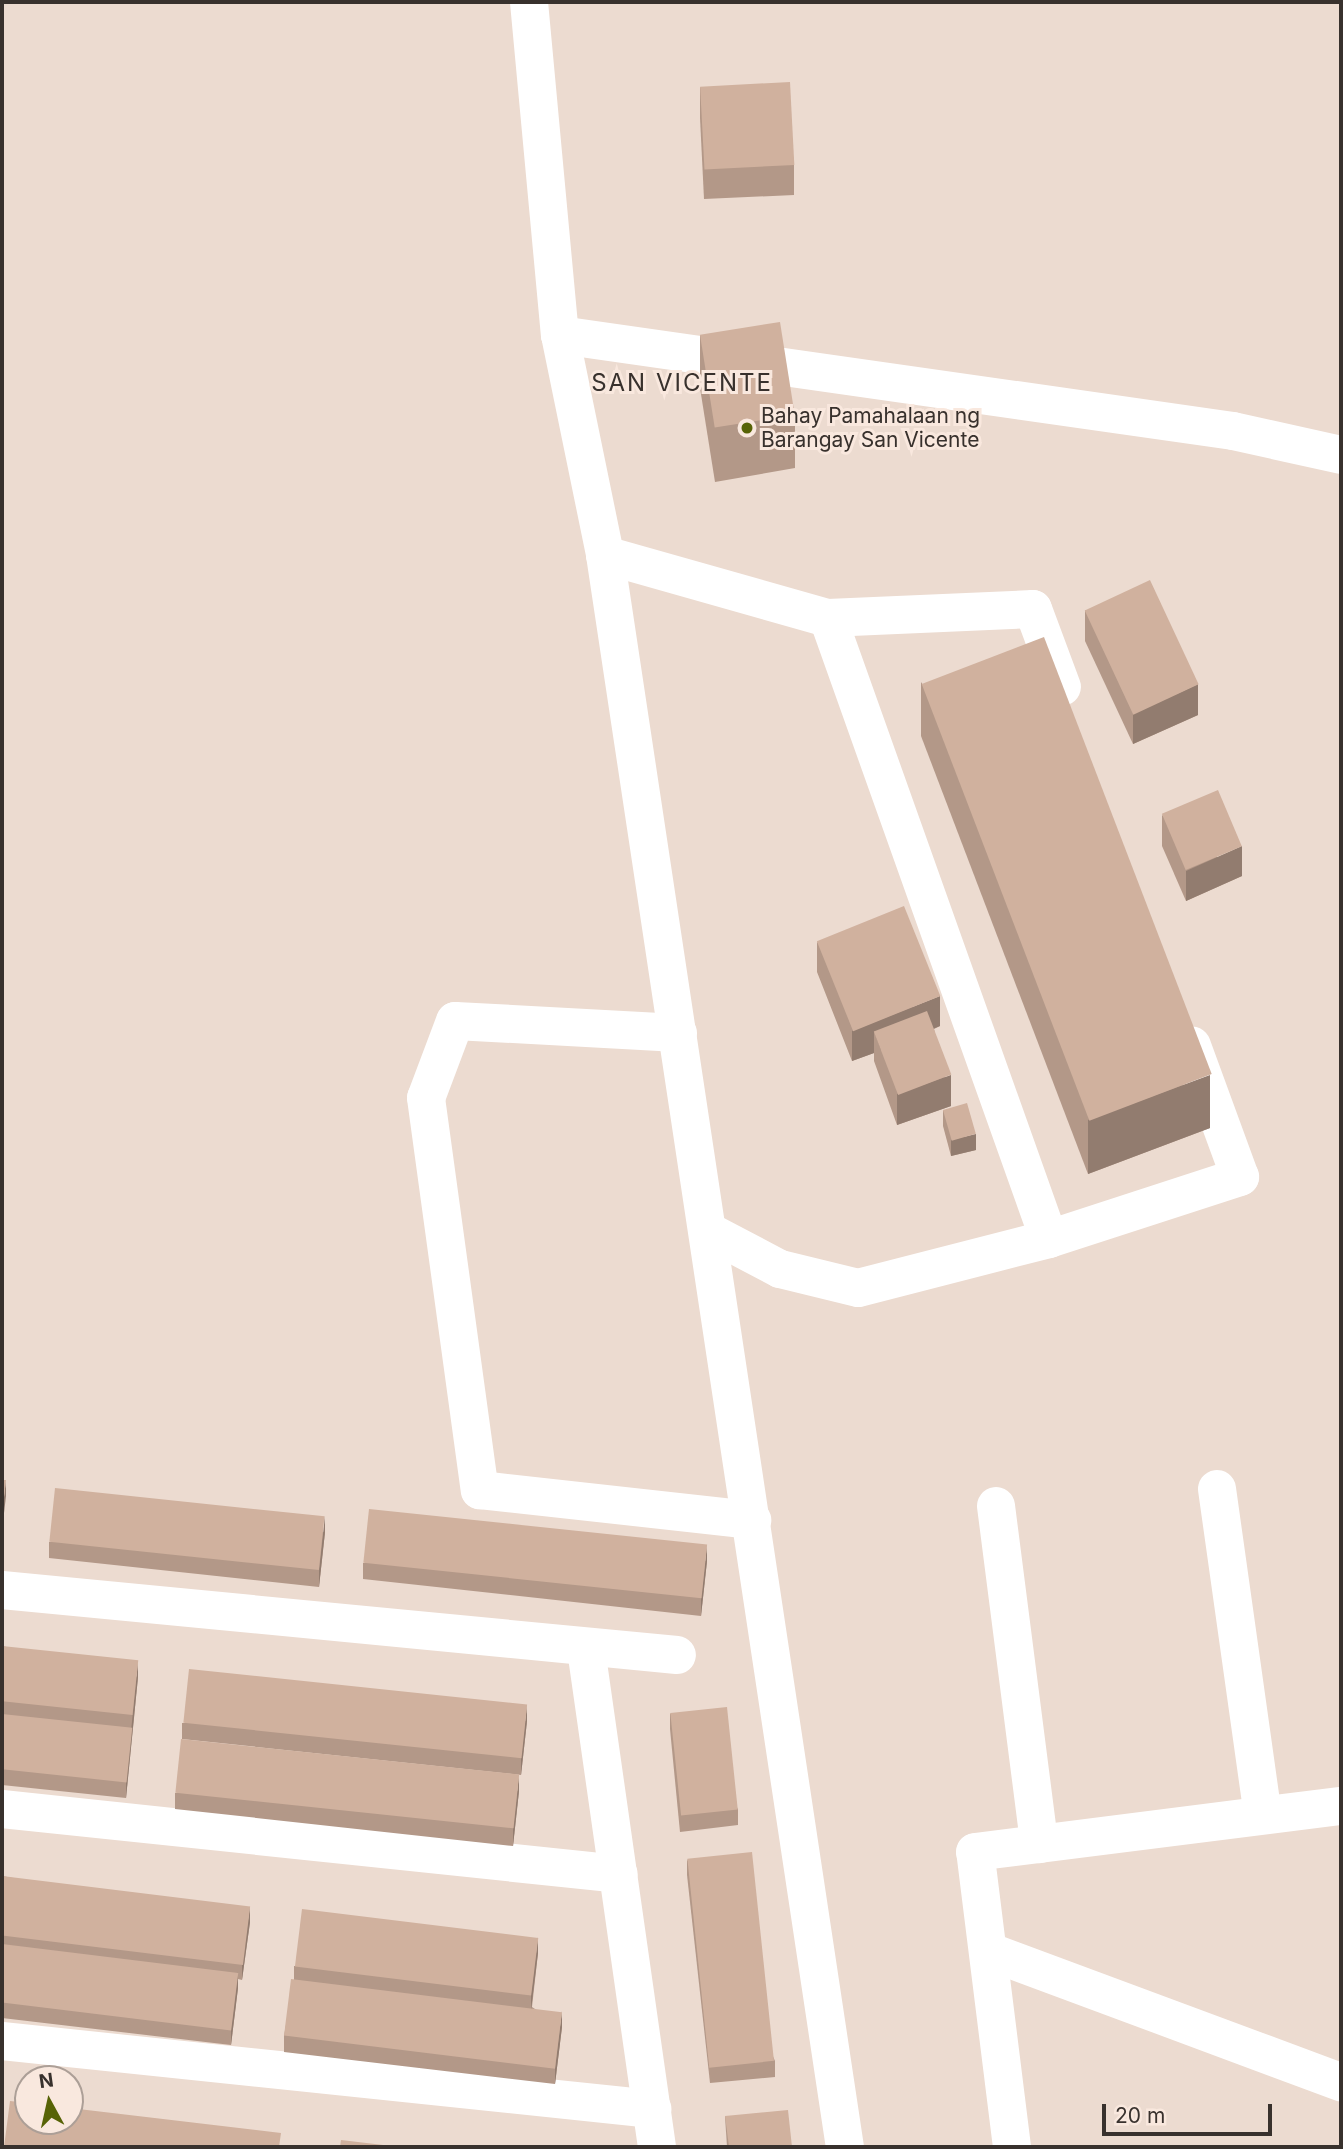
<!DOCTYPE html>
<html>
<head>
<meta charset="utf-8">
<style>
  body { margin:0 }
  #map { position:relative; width:1343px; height:2149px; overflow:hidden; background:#ecdbd0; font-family:Inter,sans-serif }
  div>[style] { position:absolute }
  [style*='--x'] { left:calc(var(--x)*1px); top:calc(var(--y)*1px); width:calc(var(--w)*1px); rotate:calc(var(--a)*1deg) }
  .minor>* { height:38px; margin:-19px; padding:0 19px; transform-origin:19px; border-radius:19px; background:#fff }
  .wall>* { inset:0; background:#b39888 }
  .shaded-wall>* { inset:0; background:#927c6f }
  .building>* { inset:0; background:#d0b19e; transform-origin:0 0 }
  .dots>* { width:19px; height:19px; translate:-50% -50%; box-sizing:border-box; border:4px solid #f9e8de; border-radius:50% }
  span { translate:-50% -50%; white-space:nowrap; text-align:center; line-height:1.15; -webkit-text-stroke:6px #f9e8de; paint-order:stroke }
  .poi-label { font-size:21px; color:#38312d }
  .left { translate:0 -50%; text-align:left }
  .quarter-label { font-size:24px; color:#38312d; letter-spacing:2px }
  .frame { position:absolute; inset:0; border:4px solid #38312d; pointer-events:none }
  .north { position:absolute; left:14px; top:2065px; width:70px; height:70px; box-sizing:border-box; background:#f9e8de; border:2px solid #ac9f97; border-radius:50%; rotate:352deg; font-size:19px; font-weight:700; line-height:28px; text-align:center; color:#38312d }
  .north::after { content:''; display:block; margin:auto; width:24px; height:32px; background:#576306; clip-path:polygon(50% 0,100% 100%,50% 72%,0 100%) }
  .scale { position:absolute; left:1102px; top:2104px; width:170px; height:32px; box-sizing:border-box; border:4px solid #38312d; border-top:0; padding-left:9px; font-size:21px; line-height:24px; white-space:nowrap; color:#38312d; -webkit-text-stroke:5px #f9e8de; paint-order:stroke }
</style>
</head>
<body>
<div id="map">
  <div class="minor">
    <i style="--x:529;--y:2;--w:334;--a:84.7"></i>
    <i style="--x:560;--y:335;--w:225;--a:78.4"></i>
    <i style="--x:605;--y:555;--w:1610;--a:81.43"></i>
    <i style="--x:560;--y:335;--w:680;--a:8.12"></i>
    <i style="--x:1233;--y:431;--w:111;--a:12.5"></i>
    <i style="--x:605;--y:555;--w:232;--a:15.8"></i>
    <i style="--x:828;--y:618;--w:659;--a:70.41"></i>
    <i style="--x:1049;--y:1239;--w:197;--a:165.6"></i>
    <i style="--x:858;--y:1288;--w:80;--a:-166.3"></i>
    <i style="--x:780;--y:1269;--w:81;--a:-152.2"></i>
    <i style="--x:828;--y:618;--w:205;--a:-2.5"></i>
    <i style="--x:1033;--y:609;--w:83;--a:69.6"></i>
    <i style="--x:678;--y:1033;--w:223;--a:-176.9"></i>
    <i style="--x:455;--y:1021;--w:82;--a:110.6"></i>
    <i style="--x:426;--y:1098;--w:396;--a:82.2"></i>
    <i style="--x:480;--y:1490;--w:274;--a:6.3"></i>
    <i style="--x:1049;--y:1239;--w:201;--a:-18"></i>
    <i style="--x:1240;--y:1177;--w:140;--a:-110.1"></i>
    <i style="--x:1217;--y:1489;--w:329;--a:82"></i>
    <i style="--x:996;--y:1506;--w:341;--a:82.7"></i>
    <i style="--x:2;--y:1590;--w:678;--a:5.5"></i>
    <i style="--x:586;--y:1649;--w:503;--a:81.89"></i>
    <i style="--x:2;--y:1809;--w:620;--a:6.01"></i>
    <i style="--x:988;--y:1951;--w:377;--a:20.4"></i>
    <i style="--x:2;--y:2041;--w:654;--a:5.97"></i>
    <i style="--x:1012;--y:2147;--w:297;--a:-97.1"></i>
    <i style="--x:975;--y:1852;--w:369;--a:-7.2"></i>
  </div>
  <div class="wall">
    <i style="clip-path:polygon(700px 87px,794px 165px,794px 195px,704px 199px,700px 118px)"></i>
    <i style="clip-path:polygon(700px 335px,795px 415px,795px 468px,715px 482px,700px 388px)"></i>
    <i style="clip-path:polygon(1085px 610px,1198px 715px,1133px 744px,1085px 641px)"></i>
    <i style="clip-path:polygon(921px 682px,1210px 1128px,1088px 1174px,921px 736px)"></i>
    <i style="clip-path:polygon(1162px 815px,1242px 876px,1186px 901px,1162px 846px)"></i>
    <i style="clip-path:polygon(817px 942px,940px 1026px,934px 1029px,951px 1106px,897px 1125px,874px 1061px,874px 1053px,852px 1061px,817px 972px)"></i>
    <i style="clip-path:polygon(943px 1110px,976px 1150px,951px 1156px,943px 1126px)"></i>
    <i style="clip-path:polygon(325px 1532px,319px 1587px,49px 1558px,49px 1542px)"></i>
    <i style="clip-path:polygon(707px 1561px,701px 1616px,363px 1579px,363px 1563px)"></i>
    <i style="clip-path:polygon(2px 1646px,138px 1677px,126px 1798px,2px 1785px)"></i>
    <i style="clip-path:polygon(670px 1713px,738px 1809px,738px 1825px,680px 1832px,670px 1729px)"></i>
    <i style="clip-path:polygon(527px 1721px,521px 1775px,182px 1739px,182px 1723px)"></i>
    <i style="clip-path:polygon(519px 1791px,513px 1846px,175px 1809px,175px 1793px)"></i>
    <i style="clip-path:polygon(687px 1859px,775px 2061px,775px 2077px,710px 2083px,687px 1875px)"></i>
    <i style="clip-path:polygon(2px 1876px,250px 1922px,242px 1980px,238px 1979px,238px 1988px,231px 2045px,2px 2018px)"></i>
    <i style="clip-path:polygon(538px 1953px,532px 2007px,562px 2027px,555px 2084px,284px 2052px,284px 2036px,294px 1979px,294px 1966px)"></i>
    <i style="clip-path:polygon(725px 2116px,792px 2147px,727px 2147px)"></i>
  </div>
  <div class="shaded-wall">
    <i style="clip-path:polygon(1198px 684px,1198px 715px,1133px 744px,1133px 714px)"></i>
    <i style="clip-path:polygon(1242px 846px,1242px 876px,1186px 901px,1186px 871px)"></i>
    <i style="clip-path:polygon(940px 996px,940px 1026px,881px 1050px,874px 1031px,874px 1053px,852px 1061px,852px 1031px)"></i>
    <i style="clip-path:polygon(951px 1075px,951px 1106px,897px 1125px,897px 1094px)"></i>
    <i style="clip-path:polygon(1210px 1075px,1210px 1128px,1088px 1174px,1088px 1120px)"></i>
    <i style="clip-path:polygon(976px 1134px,976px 1150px,951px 1156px,951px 1140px)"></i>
    <i style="clip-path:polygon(6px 1480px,6px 1496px,2px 1530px,2px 1514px)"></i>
    <i style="clip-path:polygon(325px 1516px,325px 1532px,319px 1587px,319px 1571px)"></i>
    <i style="clip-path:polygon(707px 1545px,707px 1561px,701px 1616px,701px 1600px)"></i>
    <i style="clip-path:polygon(138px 1661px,138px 1677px,126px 1798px,126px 1782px)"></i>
    <i style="clip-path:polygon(527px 1705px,527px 1721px,521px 1775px,521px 1759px)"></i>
    <i style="clip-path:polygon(519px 1775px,519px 1791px,513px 1846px,513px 1830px)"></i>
    <i style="clip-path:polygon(250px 1906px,250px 1922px,242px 1980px,242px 1964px)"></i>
    <i style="clip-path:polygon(538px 1937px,538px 1953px,531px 2010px,531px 1994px)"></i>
    <i style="clip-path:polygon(238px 1972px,238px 1988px,231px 2045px,231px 2029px)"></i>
    <i style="clip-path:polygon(562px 2011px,562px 2027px,555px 2084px,555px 2068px)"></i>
  </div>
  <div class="building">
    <i style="left:790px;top:82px;width:83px;height:90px;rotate:87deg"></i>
    <i style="left:780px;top:322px;width:94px;height:81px;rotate:81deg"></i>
    <i style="left:1150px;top:580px;width:115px;height:72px;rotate:65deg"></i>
    <i style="left:1044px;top:637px;width:468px;height:131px;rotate:69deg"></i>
    <i style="left:1218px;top:790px;width:61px;height:61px;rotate:67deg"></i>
    <i style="left:904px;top:906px;width:97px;height:94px;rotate:68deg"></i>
    <i style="left:927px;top:1011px;width:68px;height:57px;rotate:69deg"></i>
    <i style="left:967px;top:1103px;width:32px;height:25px;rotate:74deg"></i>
    <i style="clip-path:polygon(2px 1480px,6px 1480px,2px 1514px)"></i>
    <i style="left:55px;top:1488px;width:271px;height:54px;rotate:6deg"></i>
    <i style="left:369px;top:1509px;width:340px;height:54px;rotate:6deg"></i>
    <i style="left:2px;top:1646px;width:137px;height:55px;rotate:6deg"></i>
    <i style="left:189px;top:1669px;width:340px;height:54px;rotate:6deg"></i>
    <i style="left:727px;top:1707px;width:103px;height:57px;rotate:84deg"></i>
    <i style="left:2px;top:1714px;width:131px;height:55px;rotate:6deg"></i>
    <i style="left:181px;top:1739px;width:340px;height:54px;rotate:6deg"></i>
    <i style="left:752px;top:1852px;width:210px;height:65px;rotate:84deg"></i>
    <i style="left:2px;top:1876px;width:250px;height:59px;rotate:7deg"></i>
    <i style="left:302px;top:1909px;width:238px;height:58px;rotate:7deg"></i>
    <i style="left:2px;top:1944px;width:238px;height:58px;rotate:7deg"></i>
    <i style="left:291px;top:1979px;width:273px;height:57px;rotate:7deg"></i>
    <i style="clip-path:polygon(10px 2101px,28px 2103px,28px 2121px,70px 2121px,70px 2108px,281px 2133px,279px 2147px,4px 2147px)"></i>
    <i style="clip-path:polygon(788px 2110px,792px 2147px,729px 2147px,725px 2116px)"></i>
    <i style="clip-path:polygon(341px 2140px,400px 2147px,340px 2147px)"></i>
  </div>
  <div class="dots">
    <i style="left:747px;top:428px;background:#576306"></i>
  </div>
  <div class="poi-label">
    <span class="left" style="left:761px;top:428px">Bahay Pamahalaan ng<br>Barangay San Vicente</span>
  </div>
  <div class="quarter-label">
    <span style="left:682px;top:383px">SAN VICENTE</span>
  </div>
  <div class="frame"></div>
  <div class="north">N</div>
  <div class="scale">20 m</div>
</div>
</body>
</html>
